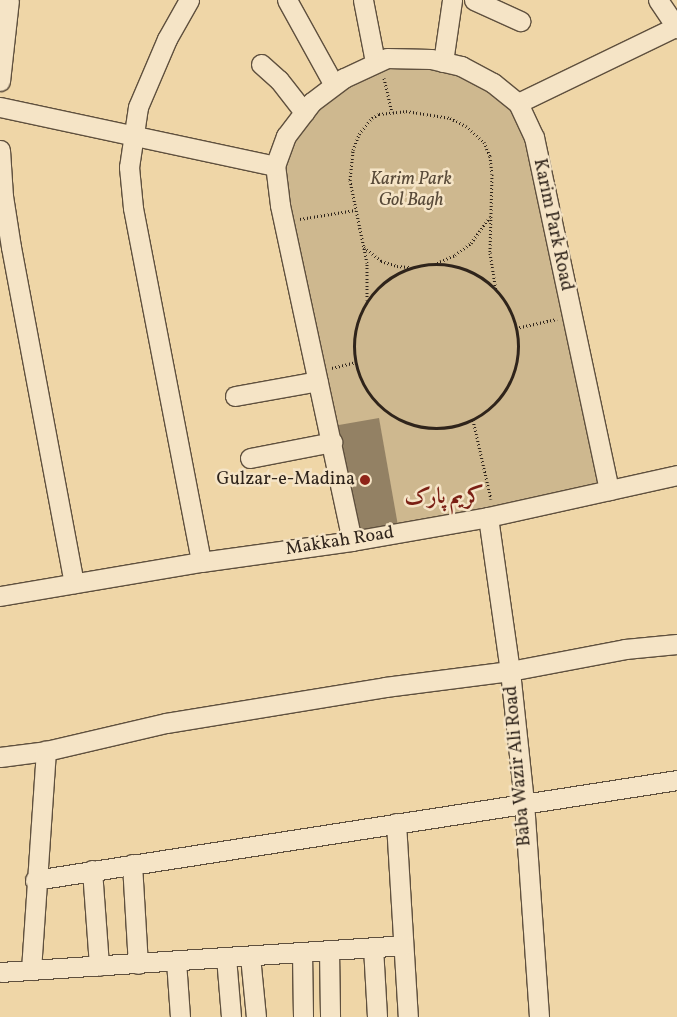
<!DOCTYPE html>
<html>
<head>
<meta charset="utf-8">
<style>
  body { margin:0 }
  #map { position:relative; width:677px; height:1017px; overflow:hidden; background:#efd6a7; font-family:Vollkorn,Amiri,serif }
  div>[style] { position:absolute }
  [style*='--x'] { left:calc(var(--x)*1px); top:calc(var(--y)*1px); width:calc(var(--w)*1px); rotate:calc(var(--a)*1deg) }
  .green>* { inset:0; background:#ceb88f }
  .building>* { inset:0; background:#938164; transform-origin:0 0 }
  .path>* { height:3px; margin-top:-1.5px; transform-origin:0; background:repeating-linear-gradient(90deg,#2f241b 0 1px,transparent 0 3.5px) }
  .path>.ring { margin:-1.5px; padding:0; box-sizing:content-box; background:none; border:3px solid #2f241b; border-radius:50% }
  .roads { filter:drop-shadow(1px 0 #5f503e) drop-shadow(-1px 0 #5f503e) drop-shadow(0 1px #5f503e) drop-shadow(0 -1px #5f503e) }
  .minor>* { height:19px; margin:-9.5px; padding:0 9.5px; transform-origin:9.5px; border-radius:9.5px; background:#f5e4c6 }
  .dots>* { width:14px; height:14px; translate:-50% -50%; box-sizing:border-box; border:2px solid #f5e4c6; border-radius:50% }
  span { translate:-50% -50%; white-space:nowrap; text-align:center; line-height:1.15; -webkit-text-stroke:5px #f5e4c6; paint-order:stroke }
  .park-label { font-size:18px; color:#574938; font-style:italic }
  .street-label { font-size:18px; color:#2f241b }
  .poi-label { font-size:18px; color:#2f241b }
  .right { translate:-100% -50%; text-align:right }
  .district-label { font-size:22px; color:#7a1f14; font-weight:700 }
</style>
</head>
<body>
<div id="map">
  <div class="green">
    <i style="clip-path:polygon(387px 58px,431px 59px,518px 103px,609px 490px,400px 532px,329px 428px,280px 205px,286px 136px,312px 102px)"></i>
  </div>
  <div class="building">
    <i style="left:379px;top:418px;width:116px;height:51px;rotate:80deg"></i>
  </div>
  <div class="path">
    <i style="--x:384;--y:78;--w:35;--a:77"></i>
    <i style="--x:300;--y:219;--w:56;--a:-9.3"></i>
    <i style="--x:364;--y:247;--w:22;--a:39"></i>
    <i style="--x:381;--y:261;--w:17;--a:17"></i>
    <i style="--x:397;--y:266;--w:12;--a:5"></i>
    <i style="--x:437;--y:263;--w:20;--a:-24"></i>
    <i style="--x:455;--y:255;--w:20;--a:-37"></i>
    <i style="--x:471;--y:243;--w:32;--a:-54"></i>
    <i class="ring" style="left:354px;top:264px;width:161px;height:161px"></i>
    <i style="--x:367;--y:300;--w:37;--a:-90"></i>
    <i style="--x:367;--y:263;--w:85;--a:-101.6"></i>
    <i style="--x:350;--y:180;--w:30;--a:-84"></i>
    <i style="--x:353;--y:150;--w:17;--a:-69"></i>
    <i style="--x:359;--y:134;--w:21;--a:-51"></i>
    <i style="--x:372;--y:118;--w:8;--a:-30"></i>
    <i style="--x:379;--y:114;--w:27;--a:-6"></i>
    <i style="--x:406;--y:111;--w:45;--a:9"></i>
    <i style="--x:450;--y:118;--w:18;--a:27"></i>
    <i style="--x:466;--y:126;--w:24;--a:42"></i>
    <i style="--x:484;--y:142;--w:15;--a:67"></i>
    <i style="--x:490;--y:156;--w:18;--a:84"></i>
    <i style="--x:492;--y:174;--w:79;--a:91.5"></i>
    <i style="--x:490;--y:253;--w:37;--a:81"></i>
    <i style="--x:516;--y:328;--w:42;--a:-12.4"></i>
    <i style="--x:332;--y:368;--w:25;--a:-14"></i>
    <i style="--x:473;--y:420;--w:81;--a:77.2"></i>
  </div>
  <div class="roads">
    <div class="minor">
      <i style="--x:189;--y:0;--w:45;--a:119.4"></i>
      <i style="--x:167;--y:39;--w:74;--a:113.1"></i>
      <i style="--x:138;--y:107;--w:61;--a:98.5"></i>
      <i style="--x:129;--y:167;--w:41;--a:84.4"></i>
      <i style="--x:133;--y:208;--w:360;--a:79.1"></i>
      <i style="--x:287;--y:0;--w:97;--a:61.1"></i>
      <i style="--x:363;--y:0;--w:63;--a:79"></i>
      <i style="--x:474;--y:0;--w:51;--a:24.5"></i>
      <i style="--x:658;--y:0;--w:34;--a:56"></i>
      <i style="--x:443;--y:62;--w:63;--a:-81.7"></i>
      <i style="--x:261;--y:64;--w:24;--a:42"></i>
      <i style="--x:279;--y:80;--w:41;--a:52"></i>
      <i style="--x:0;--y:81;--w:81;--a:-83.7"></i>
      <i style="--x:518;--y:103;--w:177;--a:-25.8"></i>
      <i style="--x:0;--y:107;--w:281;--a:12.1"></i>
      <i style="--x:0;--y:150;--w:46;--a:86.3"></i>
      <i style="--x:3;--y:196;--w:52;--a:81.1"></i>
      <i style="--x:11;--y:247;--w:342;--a:79.4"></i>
      <i style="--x:235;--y:396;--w:84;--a:-10.2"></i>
      <i style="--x:250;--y:458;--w:84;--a:-11"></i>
      <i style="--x:488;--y:517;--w:156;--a:81.9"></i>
      <i style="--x:510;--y:671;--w:132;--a:83.9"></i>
      <i style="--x:524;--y:802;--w:216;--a:86"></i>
      <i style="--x:352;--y:541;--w:344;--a:-102.1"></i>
      <i style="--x:280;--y:205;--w:39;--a:-97"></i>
      <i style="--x:275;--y:166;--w:32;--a:-70"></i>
      <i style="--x:286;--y:136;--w:43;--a:-52.6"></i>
      <i style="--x:312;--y:102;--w:40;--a:-37"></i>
      <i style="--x:344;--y:78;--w:47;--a:-24.9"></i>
      <i style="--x:387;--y:58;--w:44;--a:1.3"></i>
      <i style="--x:431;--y:59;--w:31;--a:13"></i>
      <i style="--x:461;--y:66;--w:36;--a:28"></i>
      <i style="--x:493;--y:83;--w:32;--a:39"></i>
      <i style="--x:518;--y:103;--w:38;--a:65"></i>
      <i style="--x:534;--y:137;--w:361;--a:78"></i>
      <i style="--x:0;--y:596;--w:204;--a:-9.6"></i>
      <i style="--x:201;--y:562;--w:152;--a:-7.9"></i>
      <i style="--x:352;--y:541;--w:138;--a:-10"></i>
      <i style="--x:488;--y:517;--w:194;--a:-12.5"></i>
      <i style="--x:0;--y:757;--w:46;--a:-7.4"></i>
      <i style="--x:46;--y:751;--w:123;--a:-13.1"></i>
      <i style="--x:166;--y:723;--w:222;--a:-9.3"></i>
      <i style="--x:385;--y:687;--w:126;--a:-7.3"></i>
      <i style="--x:510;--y:671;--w:117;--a:-10.8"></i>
      <i style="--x:625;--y:649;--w:52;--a:-5.5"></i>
      <i style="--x:396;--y:823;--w:194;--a:86.5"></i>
      <i style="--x:132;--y:864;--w:100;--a:86.6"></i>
      <i style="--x:92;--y:870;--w:96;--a:85.8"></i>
      <i style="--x:35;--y:880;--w:650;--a:-8.85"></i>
      <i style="--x:373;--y:947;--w:70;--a:86.7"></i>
      <i style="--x:329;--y:950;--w:67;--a:89.1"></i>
      <i style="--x:302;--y:952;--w:65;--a:89.1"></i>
      <i style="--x:250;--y:956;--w:61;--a:84.4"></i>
      <i style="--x:226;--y:957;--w:60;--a:85.2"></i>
      <i style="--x:176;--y:961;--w:56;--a:85.9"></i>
      <i style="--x:31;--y:970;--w:220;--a:-86.1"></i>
      <i style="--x:0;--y:972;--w:404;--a:-3.8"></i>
    </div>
  </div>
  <div class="dots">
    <i style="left:365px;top:480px;background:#8f2418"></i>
  </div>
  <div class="park-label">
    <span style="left:411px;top:191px">Karim Park<br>Gol Bagh</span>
  </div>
  <div class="street-label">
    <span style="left:552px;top:225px;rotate:78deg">Karim Park Road</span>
    <span style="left:340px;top:542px;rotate:-9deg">Makkah Road</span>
    <span style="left:519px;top:766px;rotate:-95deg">Baba Wazir Ali Road</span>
  </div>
  <div class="poi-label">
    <span class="right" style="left:355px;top:480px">Gulzar-e-Madina</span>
  </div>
  <div class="district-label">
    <span style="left:444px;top:498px">کریم پارک</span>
  </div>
</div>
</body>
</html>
